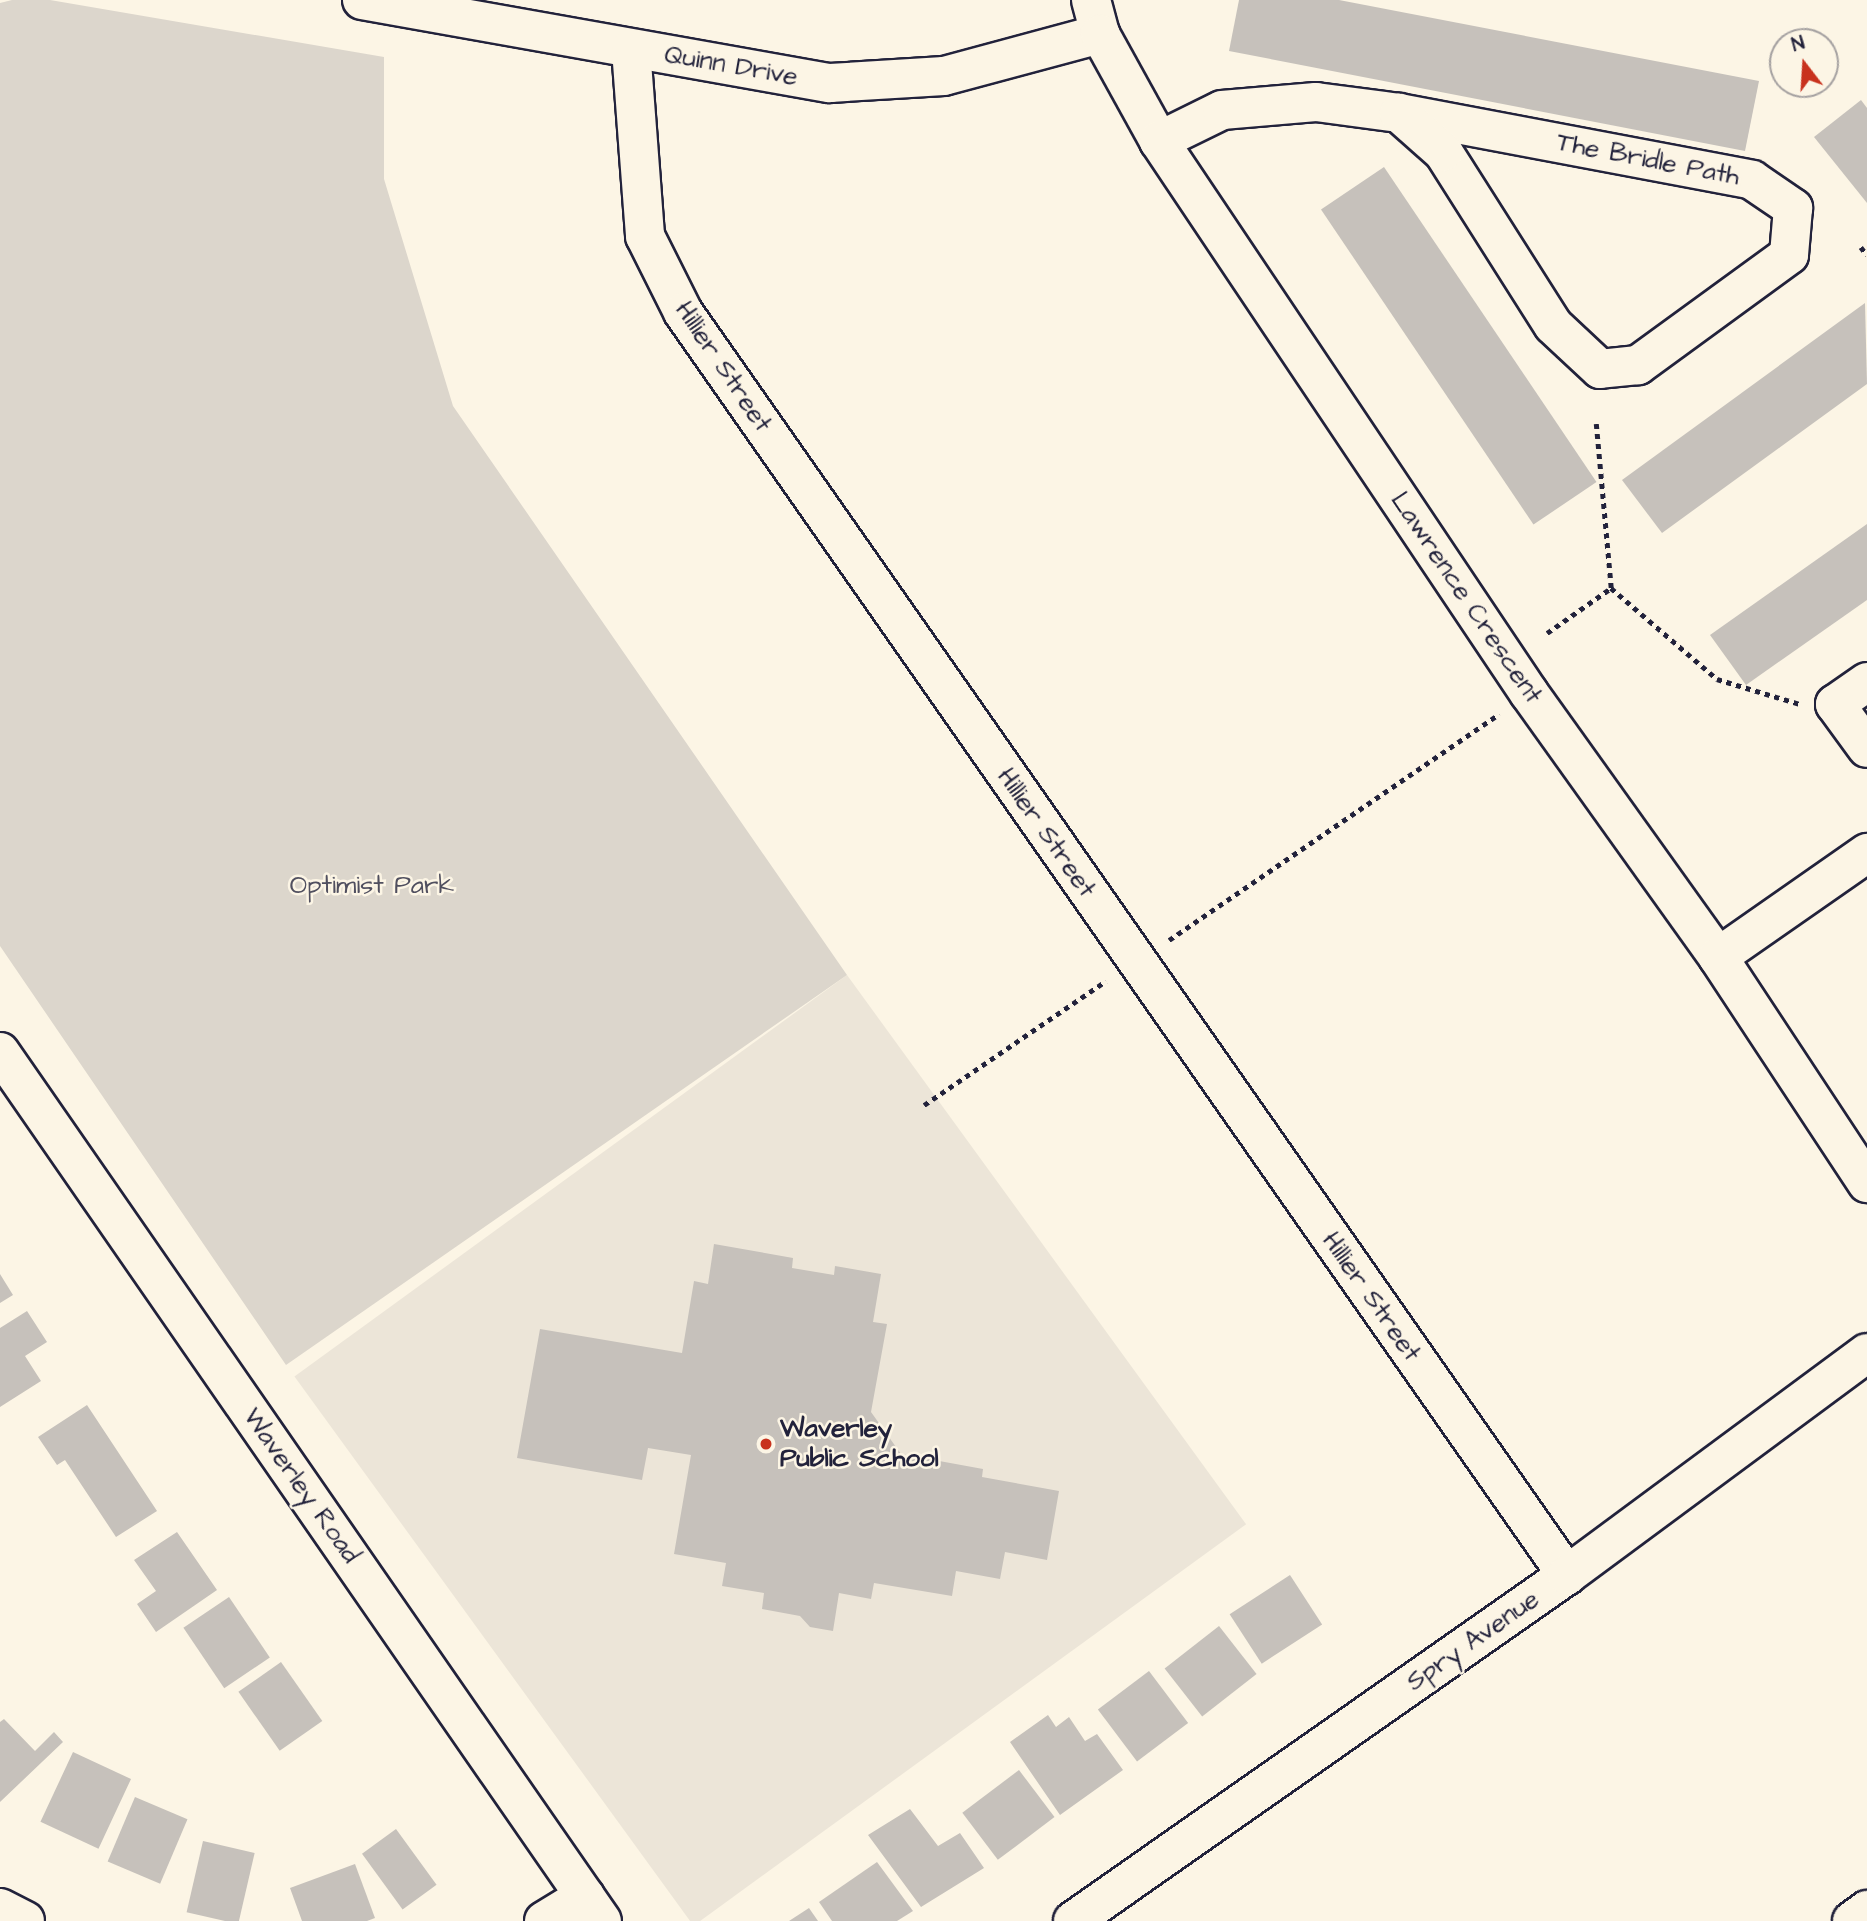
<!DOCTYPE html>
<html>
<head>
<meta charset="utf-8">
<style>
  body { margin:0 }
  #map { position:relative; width:1867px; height:1921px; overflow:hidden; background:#fcf5e5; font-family:"Architects Daughter",sans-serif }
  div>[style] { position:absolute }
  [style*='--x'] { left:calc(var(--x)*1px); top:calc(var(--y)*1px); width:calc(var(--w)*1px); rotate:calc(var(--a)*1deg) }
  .built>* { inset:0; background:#ece5d8; transform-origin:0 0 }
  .green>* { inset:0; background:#dcd6cc }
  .building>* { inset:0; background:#c6c1bb; transform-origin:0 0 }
  .path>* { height:4.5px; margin-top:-2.25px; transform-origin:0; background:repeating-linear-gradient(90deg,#22223b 0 5px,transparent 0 10px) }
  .roads { filter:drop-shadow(2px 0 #22223b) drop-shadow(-2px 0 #22223b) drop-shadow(0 2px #22223b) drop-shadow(0 -2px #22223b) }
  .minor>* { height:38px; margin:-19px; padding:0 19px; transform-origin:19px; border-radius:19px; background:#fcf5e5 }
  .dots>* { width:19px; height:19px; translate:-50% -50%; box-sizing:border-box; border:4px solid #fcf5e5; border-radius:50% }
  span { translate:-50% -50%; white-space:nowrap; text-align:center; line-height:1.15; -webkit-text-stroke:5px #fcf5e5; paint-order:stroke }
  .street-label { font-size:26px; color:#22223b }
  .park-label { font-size:26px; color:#504f5f }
  .poi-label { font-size:26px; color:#22223b; font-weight:700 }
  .left { translate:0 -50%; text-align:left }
  .north { position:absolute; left:1769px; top:28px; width:70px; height:70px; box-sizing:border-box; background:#fcf5e5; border:2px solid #a5a1a1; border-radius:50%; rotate:343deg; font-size:19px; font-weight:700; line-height:28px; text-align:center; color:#22223b }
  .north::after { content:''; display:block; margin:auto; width:24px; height:32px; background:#c8321e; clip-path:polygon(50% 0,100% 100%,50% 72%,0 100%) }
</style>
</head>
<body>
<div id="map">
  <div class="built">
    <i style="left:847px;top:975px;width:679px;height:683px;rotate:54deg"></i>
  </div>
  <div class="green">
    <i style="clip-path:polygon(12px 0,50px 0,384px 57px,384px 179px,453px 406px,847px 975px,286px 1365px,0 946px,0 3px)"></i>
  </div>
  <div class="building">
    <i style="clip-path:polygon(1239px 0,1339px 0,1759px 81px,1745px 151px,1229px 51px)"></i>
    <i style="clip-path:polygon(1861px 100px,1867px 108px,1867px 203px,1814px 137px)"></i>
    <i style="left:1384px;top:167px;width:380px;height:76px;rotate:56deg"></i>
    <i style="clip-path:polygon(1865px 303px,1867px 384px,1662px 533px,1622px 480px)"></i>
    <i style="clip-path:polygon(1867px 524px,1867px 600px,1746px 685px,1710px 635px)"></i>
    <i style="clip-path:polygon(714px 1244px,793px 1258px,792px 1268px,834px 1275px,835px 1266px,881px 1274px,873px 1322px,887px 1324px,871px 1412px,901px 1454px,983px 1469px,982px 1477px,1059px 1491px,1047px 1560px,1005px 1552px,1000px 1579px,956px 1571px,952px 1596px,874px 1583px,871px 1599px,839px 1593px,833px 1631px,810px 1627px,800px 1616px,762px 1609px,764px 1593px,722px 1586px,726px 1563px,674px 1554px,691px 1455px,648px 1448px,642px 1480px,517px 1458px,540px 1329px,682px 1353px,694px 1281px,708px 1284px)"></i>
    <i style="clip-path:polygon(0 1274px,13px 1295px,0 1303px)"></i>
    <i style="clip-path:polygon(27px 1311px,47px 1342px,25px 1356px,41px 1381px,0 1407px,0 1328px)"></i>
    <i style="clip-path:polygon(87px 1405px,157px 1511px,116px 1537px,65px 1460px,57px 1465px,38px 1437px)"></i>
    <i style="clip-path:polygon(177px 1532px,217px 1590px,156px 1632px,137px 1604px,156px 1591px,134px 1560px)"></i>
    <i style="left:1290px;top:1575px;width:59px;height:72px;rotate:57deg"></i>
    <i style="left:229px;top:1597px;width:73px;height:55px;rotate:56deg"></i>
    <i style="left:1219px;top:1626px;width:61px;height:69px;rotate:52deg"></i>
    <i style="left:281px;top:1662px;width:72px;height:52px;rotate:55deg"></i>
    <i style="left:1149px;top:1671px;width:65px;height:64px;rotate:53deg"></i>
    <i style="clip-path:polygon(1048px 1715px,1056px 1727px,1069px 1717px,1085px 1741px,1097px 1734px,1123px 1770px,1060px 1815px,1010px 1742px)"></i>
    <i style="clip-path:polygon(4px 1719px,35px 1751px,54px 1732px,63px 1742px,0 1802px,0 1722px)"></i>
    <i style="left:73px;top:1752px;width:64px;height:77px;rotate:25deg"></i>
    <i style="left:1019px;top:1770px;width:59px;height:71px;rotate:53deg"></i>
    <i style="left:135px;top:1797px;width:57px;height:70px;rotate:23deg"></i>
    <i style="clip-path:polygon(910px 1809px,938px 1846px,960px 1833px,984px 1868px,921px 1907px,868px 1835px)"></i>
    <i style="left:396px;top:1829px;width:69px;height:42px;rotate:54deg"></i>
    <i style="left:203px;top:1841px;width:53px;height:73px;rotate:13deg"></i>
    <i style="clip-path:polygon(877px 1862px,913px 1911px,897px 1921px,832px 1921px,819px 1902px)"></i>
    <i style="clip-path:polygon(355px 1864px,375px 1918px,367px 1921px,302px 1921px,290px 1888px)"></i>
    <i style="clip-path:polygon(809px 1908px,818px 1921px,789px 1921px)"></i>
  </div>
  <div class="path">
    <i style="--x:1861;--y:247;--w:10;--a:53"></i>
    <i style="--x:1611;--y:588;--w:140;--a:40.6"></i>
    <i style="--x:1717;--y:679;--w:87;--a:16.8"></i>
    <i style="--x:1547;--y:633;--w:78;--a:-35.1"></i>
    <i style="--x:1611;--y:588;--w:165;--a:-95.2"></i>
    <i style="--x:1169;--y:940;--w:400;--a:-34.4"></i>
    <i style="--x:924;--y:1105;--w:220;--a:-34.3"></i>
  </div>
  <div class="roads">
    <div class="minor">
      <i style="--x:362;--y:0;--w:475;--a:10.1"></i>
      <i style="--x:830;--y:83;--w:114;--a:-3.5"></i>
      <i style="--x:944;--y:76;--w:162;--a:-15.1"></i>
      <i style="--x:1091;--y:0;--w:35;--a:75"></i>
      <i style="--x:1100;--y:34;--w:122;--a:61.1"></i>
      <i style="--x:1159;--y:141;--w:665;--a:56.17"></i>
      <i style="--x:1529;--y:693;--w:325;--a:54.4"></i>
      <i style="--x:1718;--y:957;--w:271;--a:56.6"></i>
      <i style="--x:631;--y:49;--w:188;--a:85.7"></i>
      <i style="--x:645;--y:236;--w:85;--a:63.4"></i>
      <i style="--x:683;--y:312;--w:1542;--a:55.01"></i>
      <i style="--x:1159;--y:141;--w:70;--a:-26.2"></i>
      <i style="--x:1222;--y:110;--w:94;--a:-4.9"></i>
      <i style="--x:1316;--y:102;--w:84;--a:7.5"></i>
      <i style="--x:1399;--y:113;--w:359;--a:10.7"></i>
      <i style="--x:1752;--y:180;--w:50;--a:34.3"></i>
      <i style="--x:1793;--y:208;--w:47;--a:94.9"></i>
      <i style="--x:1789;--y:255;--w:187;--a:143.9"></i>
      <i style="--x:1638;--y:365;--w:38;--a:174"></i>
      <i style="--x:1600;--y:369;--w:64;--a:-136.9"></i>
      <i style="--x:1553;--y:325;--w:205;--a:-122.4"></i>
      <i style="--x:1443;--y:152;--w:59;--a:-138.4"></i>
      <i style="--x:1867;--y:682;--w:39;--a:145"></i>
      <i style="--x:1835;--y:704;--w:54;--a:54"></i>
      <i style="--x:1718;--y:957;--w:182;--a:-34.9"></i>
      <i style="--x:0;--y:1052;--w:1057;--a:55.29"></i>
      <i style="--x:0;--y:1908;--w:28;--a:27"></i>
      <i style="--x:544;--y:1921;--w:48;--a:-31.4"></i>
      <i style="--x:1073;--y:1921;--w:603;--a:-35.01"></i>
      <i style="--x:1567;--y:1575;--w:373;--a:-36.5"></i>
      <i style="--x:1852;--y:1921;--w:19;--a:-36"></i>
    </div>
  </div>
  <div class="dots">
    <i style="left:766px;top:1444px;background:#c8321e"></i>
  </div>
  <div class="street-label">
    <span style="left:731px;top:66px;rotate:10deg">Quinn Drive</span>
    <span style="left:1648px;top:160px;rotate:11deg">The Bridle Path</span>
    <span style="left:723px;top:367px;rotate:56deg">Hillier Street</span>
    <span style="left:1466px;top:598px;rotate:56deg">Lawrence Crescent</span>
    <span style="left:1046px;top:833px;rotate:55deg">Hillier Street</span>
    <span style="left:1371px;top:1297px;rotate:55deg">Hillier Street</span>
    <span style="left:301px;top:1486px;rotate:55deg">Waverley Road</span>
    <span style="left:1473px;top:1641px;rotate:-35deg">Spry Avenue</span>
  </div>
  <div class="park-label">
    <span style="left:372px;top:886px">Optimist Park</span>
  </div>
  <div class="poi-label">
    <span class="left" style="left:780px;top:1444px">Waverley<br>Public School</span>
  </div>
  <div class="north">N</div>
</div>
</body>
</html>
